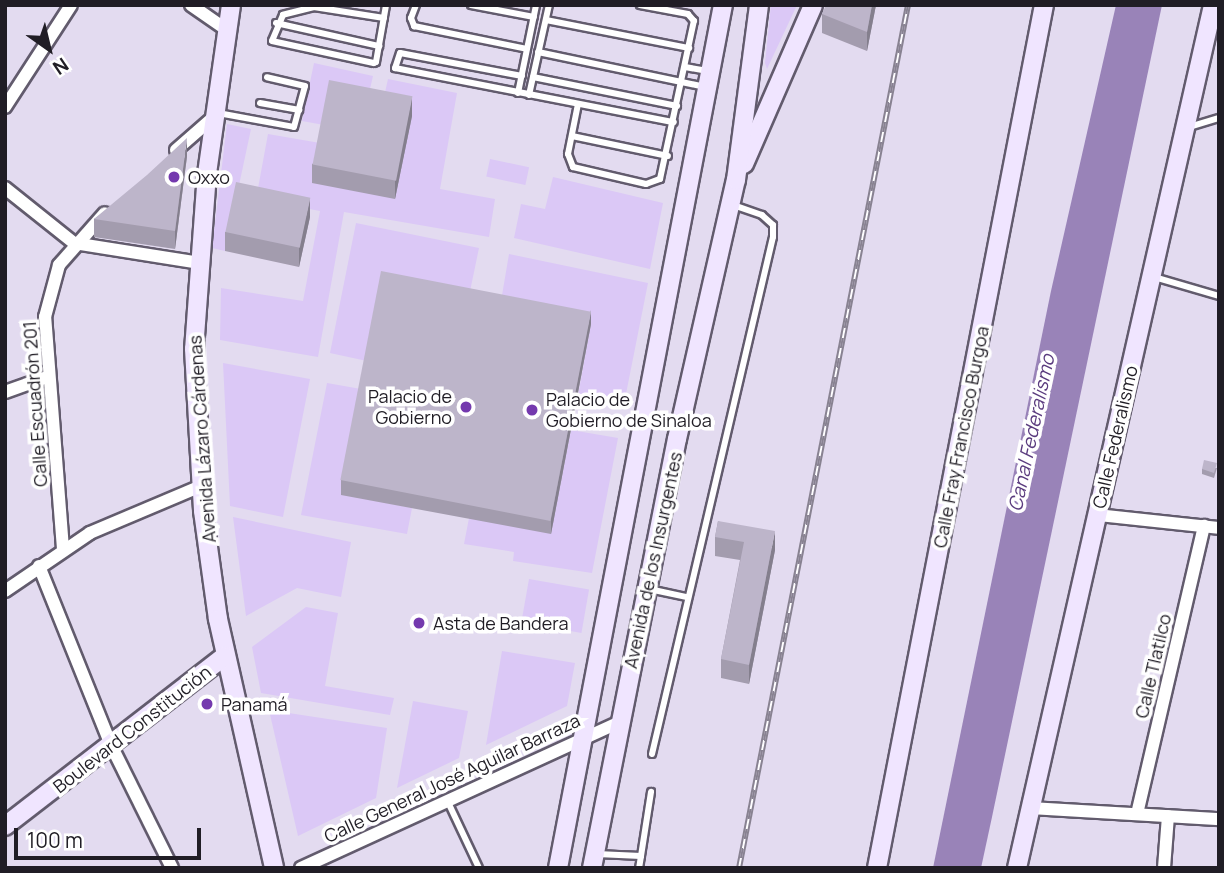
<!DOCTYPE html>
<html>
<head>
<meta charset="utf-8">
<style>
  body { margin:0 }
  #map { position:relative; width:1224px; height:873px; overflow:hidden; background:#e3dbf0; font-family:Manrope,sans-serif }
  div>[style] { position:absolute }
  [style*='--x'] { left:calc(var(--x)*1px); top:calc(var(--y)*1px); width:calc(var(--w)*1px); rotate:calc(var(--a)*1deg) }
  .green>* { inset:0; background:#dbc8f6; transform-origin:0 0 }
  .water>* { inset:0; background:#9983b8 }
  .roads { filter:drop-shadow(2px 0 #625b6d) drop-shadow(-2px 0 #625b6d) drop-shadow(0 2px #625b6d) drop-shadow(0 -2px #625b6d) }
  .lane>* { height:6px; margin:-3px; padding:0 3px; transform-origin:3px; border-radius:3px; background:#fff }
  .street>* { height:12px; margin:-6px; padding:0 6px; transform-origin:6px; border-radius:6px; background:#fff }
  .secondary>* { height:18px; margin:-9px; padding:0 9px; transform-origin:9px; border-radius:9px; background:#f0e5ff }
  .rail>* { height:6px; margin-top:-3px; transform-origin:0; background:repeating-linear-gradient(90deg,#fff 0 10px,#888291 0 20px); box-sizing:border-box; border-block:2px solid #888291 }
  .wall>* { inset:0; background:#a39cae }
  .shaded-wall>* { inset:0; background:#847f8d }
  .building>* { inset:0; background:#bdb5ca; transform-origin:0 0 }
  .dots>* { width:19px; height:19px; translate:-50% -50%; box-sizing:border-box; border:4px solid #fff; border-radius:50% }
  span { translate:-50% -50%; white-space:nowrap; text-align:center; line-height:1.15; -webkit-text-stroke:7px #fff; paint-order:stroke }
  .poi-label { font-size:18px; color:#201d25 }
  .left { translate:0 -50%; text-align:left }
  .right { translate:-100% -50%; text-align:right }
  .street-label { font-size:18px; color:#201d25 }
  .water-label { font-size:19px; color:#5a3b7e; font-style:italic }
  .frame { position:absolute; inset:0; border:7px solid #201d25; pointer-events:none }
  .north { position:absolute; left:14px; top:14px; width:70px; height:70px; -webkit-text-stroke:5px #fff; paint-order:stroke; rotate:146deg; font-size:19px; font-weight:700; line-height:28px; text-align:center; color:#201d25 }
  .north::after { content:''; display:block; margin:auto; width:24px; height:32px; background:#201d25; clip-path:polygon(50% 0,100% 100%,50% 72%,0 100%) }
  .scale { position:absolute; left:14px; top:828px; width:187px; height:32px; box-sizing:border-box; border:4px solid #201d25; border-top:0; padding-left:9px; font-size:21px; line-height:24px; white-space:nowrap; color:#201d25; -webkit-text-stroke:5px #fff; paint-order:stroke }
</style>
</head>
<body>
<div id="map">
  <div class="green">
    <i style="clip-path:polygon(771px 5px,797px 5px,767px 69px,765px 63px)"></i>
    <i style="clip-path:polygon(314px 63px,373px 76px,366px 106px,324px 125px,302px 121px)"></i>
    <i style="clip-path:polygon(388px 79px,457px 93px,440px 189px,495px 199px,489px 237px,344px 212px,318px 357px,220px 340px,221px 288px,303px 301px,320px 211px,256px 199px,268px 134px,320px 143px,381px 110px)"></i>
    <i style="clip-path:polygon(227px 124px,251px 129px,225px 251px,212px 248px)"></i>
    <i style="left:490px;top:159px;width:40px;height:18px;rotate:12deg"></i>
    <i style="clip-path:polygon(553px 177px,663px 203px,650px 269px,514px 238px,521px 204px,545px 209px)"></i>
    <i style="clip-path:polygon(356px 223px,479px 248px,468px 301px,367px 361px,330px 353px)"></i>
    <i style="clip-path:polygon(509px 254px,648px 283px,623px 409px,577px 401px,591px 324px,500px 307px)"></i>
    <i style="clip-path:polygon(223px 363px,310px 379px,283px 517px,230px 506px)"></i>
    <i style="clip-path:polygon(327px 383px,361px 389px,341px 494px,412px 508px,407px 534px,301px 515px)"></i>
    <i style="clip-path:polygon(571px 430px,618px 438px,592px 573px,513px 561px,514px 552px,464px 544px,469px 518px,551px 533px)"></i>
    <i style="clip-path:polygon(233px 517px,351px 542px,341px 597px,297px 588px,246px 616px)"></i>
    <i style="left:529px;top:579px;width:61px;height:44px;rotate:10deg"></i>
    <i style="clip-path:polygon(306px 607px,338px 613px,325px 686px,394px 698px,390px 715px,261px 693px,252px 647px)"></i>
    <i style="clip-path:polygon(502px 651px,575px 663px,567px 706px,486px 745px)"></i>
    <i style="clip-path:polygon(413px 701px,468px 711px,459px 758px,397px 788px)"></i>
    <i style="clip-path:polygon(269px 710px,387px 728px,376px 798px,298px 836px)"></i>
  </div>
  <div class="water">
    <i style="clip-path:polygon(1116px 5px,1162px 5px,992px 817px,981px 868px,933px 868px,1051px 291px)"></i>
  </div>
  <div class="roads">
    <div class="lane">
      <i style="--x:416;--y:5;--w:14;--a:111"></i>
      <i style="--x:411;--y:18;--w:9;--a:69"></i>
      <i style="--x:414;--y:26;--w:115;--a:11.5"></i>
      <i style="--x:471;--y:5;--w:64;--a:10.8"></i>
      <i style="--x:384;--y:18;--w:71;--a:-171.1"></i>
      <i style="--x:314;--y:7;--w:32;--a:166"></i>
      <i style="--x:283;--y:15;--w:28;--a:113"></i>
      <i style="--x:272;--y:41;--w:104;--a:12.2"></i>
      <i style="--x:374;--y:63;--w:2;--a:-27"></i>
      <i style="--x:376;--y:62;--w:58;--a:-80"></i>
      <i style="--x:546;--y:20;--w:146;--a:11.1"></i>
      <i style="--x:276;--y:23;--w:106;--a:12.6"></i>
      <i style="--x:538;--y:52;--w:171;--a:11.8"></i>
      <i style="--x:685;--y:67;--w:23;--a:10"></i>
      <i style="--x:522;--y:76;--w:124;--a:-169.3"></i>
      <i style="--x:400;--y:53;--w:16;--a:108"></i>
      <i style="--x:395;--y:68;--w:284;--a:11"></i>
      <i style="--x:533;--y:77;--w:147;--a:11.4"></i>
      <i style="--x:518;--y:93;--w:90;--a:-78.4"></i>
      <i style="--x:529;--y:95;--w:92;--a:-77.5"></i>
      <i style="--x:260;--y:103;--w:40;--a:10"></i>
      <i style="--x:578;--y:104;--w:51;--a:101.3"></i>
      <i style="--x:568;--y:154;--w:14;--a:69"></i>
      <i style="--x:573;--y:167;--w:75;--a:13.1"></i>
      <i style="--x:646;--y:184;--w:15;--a:-20"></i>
      <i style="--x:660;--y:179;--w:162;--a:-77.9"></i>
      <i style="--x:694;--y:21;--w:9;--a:-131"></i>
      <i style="--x:688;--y:14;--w:49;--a:-169.4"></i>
      <i style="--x:218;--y:113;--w:77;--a:10.4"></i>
      <i style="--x:294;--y:127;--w:42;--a:-75"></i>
      <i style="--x:305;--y:86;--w:39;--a:-167"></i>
      <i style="--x:1189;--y:127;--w:31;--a:-17"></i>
      <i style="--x:572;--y:136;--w:98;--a:11.8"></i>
      <i style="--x:1154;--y:277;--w:68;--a:16.3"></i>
      <i style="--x:649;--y:589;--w:40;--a:12"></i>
      <i style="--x:652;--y:754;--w:531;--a:-76.83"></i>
      <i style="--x:773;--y:237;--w:12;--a:-90"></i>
      <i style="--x:773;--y:225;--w:15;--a:-138"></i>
      <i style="--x:762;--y:215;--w:31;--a:-161"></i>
      <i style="--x:447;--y:800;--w:75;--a:64.8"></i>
      <i style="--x:597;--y:854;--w:44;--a:2.6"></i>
      <i style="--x:641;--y:856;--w:12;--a:99"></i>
      <i style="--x:641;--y:856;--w:65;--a:-81.1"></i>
    </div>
    <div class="street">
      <i style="--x:191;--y:5;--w:44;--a:34.8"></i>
      <i style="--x:5;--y:107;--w:121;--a:-57.1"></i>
      <i style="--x:176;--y:150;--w:52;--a:-41.1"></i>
      <i style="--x:5;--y:188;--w:88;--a:38.6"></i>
      <i style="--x:74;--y:243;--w:128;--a:9"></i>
      <i style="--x:5;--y:392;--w:45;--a:-19.7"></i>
      <i style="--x:1098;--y:515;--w:122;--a:6.1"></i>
      <i style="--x:63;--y:549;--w:233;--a:-94.4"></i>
      <i style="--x:45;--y:317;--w:54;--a:-74.9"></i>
      <i style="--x:59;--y:265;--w:69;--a:-48.5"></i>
      <i style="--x:39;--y:566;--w:193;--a:68.1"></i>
      <i style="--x:111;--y:745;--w:137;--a:63.6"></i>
      <i style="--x:5;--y:591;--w:103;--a:-34.3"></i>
      <i style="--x:90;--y:533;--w:121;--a:-22.9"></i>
      <i style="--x:1032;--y:808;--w:187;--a:3.4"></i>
      <i style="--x:1137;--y:814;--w:296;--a:-76.9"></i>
      <i style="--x:301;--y:868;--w:351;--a:-24.6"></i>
      <i style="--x:1164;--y:868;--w:52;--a:-85.6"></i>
    </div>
    <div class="secondary">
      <i style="--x:231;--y:5;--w:170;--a:98.1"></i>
      <i style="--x:207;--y:173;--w:176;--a:94.2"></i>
      <i style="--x:194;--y:349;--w:162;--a:86.8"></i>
      <i style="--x:203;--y:511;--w:109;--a:82.1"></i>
      <i style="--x:218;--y:619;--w:255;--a:77.3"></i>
      <i style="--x:744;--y:164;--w:173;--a:-66.5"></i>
      <i style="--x:5;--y:826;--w:278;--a:-37.7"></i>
      <i style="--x:558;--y:868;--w:879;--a:-79.18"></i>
      <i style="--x:592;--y:868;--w:437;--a:-78.8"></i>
      <i style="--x:677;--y:439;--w:266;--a:-77.2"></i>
      <i style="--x:736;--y:180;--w:177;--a:-82.5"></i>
      <i style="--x:877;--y:868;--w:879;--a:-79.05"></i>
      <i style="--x:1017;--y:868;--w:885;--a:-77.2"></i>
    </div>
  </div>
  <div class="rail">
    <i style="--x:739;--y:868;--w:879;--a:-78.92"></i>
  </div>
  <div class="wall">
    <i style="clip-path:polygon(876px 5px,867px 51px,822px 33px,822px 14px)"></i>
    <i style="clip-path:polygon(412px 116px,395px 199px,312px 183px,312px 164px)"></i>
    <i style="clip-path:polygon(187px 156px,175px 249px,94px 237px,94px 219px)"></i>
    <i style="clip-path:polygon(310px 217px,299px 267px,225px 251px,225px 232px)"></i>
    <i style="clip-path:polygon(591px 324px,551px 534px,341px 495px,341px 480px)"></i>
    <i style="clip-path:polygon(1217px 468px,1214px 478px,1202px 474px,1202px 469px)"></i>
    <i style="clip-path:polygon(718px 521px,775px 550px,749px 684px,721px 678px,721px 659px,740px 560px,715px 556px,715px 537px)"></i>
  </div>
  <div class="shaded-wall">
    <i style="clip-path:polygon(872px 5px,876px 5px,867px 51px,867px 32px)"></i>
    <i style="clip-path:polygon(412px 96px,412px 116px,395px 199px,395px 180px)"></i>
    <i style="clip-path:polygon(187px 138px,187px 156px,175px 249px,175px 231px)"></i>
    <i style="clip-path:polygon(310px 198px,310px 217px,299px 267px,299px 248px)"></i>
    <i style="clip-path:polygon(591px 310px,591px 324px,551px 534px,551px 519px)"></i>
    <i style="clip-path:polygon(775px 531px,775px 550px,749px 684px,749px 665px)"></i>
  </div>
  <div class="building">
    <i style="clip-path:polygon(826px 5px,872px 5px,867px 32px,822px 14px)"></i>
    <i style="left:329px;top:80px;width:85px;height:86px;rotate:11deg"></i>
    <i style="clip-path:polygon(187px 138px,175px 231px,94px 219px,147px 175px)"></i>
    <i style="left:236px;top:182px;width:76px;height:51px;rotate:12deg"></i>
    <i style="left:381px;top:271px;width:214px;height:213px;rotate:11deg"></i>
    <i style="clip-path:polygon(1204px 460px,1217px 463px,1214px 473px,1202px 469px)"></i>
    <i style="clip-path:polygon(718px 521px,775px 531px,749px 665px,721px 659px,744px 542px,715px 537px)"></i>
  </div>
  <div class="dots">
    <i style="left:174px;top:177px;background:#7439ae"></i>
    <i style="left:466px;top:407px;background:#7439ae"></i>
    <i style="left:532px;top:410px;background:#7439ae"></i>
    <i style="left:419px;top:623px;background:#7439ae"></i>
    <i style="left:207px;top:704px;background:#7439ae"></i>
  </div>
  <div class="poi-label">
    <span class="left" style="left:188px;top:177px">Oxxo</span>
    <span class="right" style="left:452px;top:407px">Palacio de<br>Gobierno</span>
    <span class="left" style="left:546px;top:410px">Palacio de<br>Gobierno de Sinaloa</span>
    <span class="left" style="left:433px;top:623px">Asta de Bandera</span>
    <span class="left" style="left:221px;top:704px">Panamá</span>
  </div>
  <div class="street-label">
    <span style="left:35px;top:404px;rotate:-94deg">Calle Escuadrón 201</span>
    <span style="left:961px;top:437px;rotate:-79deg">Calle Fray Francisco Burgoa</span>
    <span style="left:1115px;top:437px;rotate:-77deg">Calle Federalismo</span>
    <span style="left:202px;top:439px;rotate:-94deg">Avenida Lázaro Cárdenas</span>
    <span style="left:653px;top:560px;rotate:-78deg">Avenida de los Insurgentes</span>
    <span style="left:1153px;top:666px;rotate:-77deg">Calle Tlatilco</span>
    <span style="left:132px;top:729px;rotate:-38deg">Boulevard Constitución</span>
    <span style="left:452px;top:778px;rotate:-25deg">Calle General José Aguilar Barraza</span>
  </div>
  <div class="water-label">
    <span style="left:1032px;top:433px;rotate:-78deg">Canal Federalismo</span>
  </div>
  <div class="frame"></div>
  <div class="north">N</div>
  <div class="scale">100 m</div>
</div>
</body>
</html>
